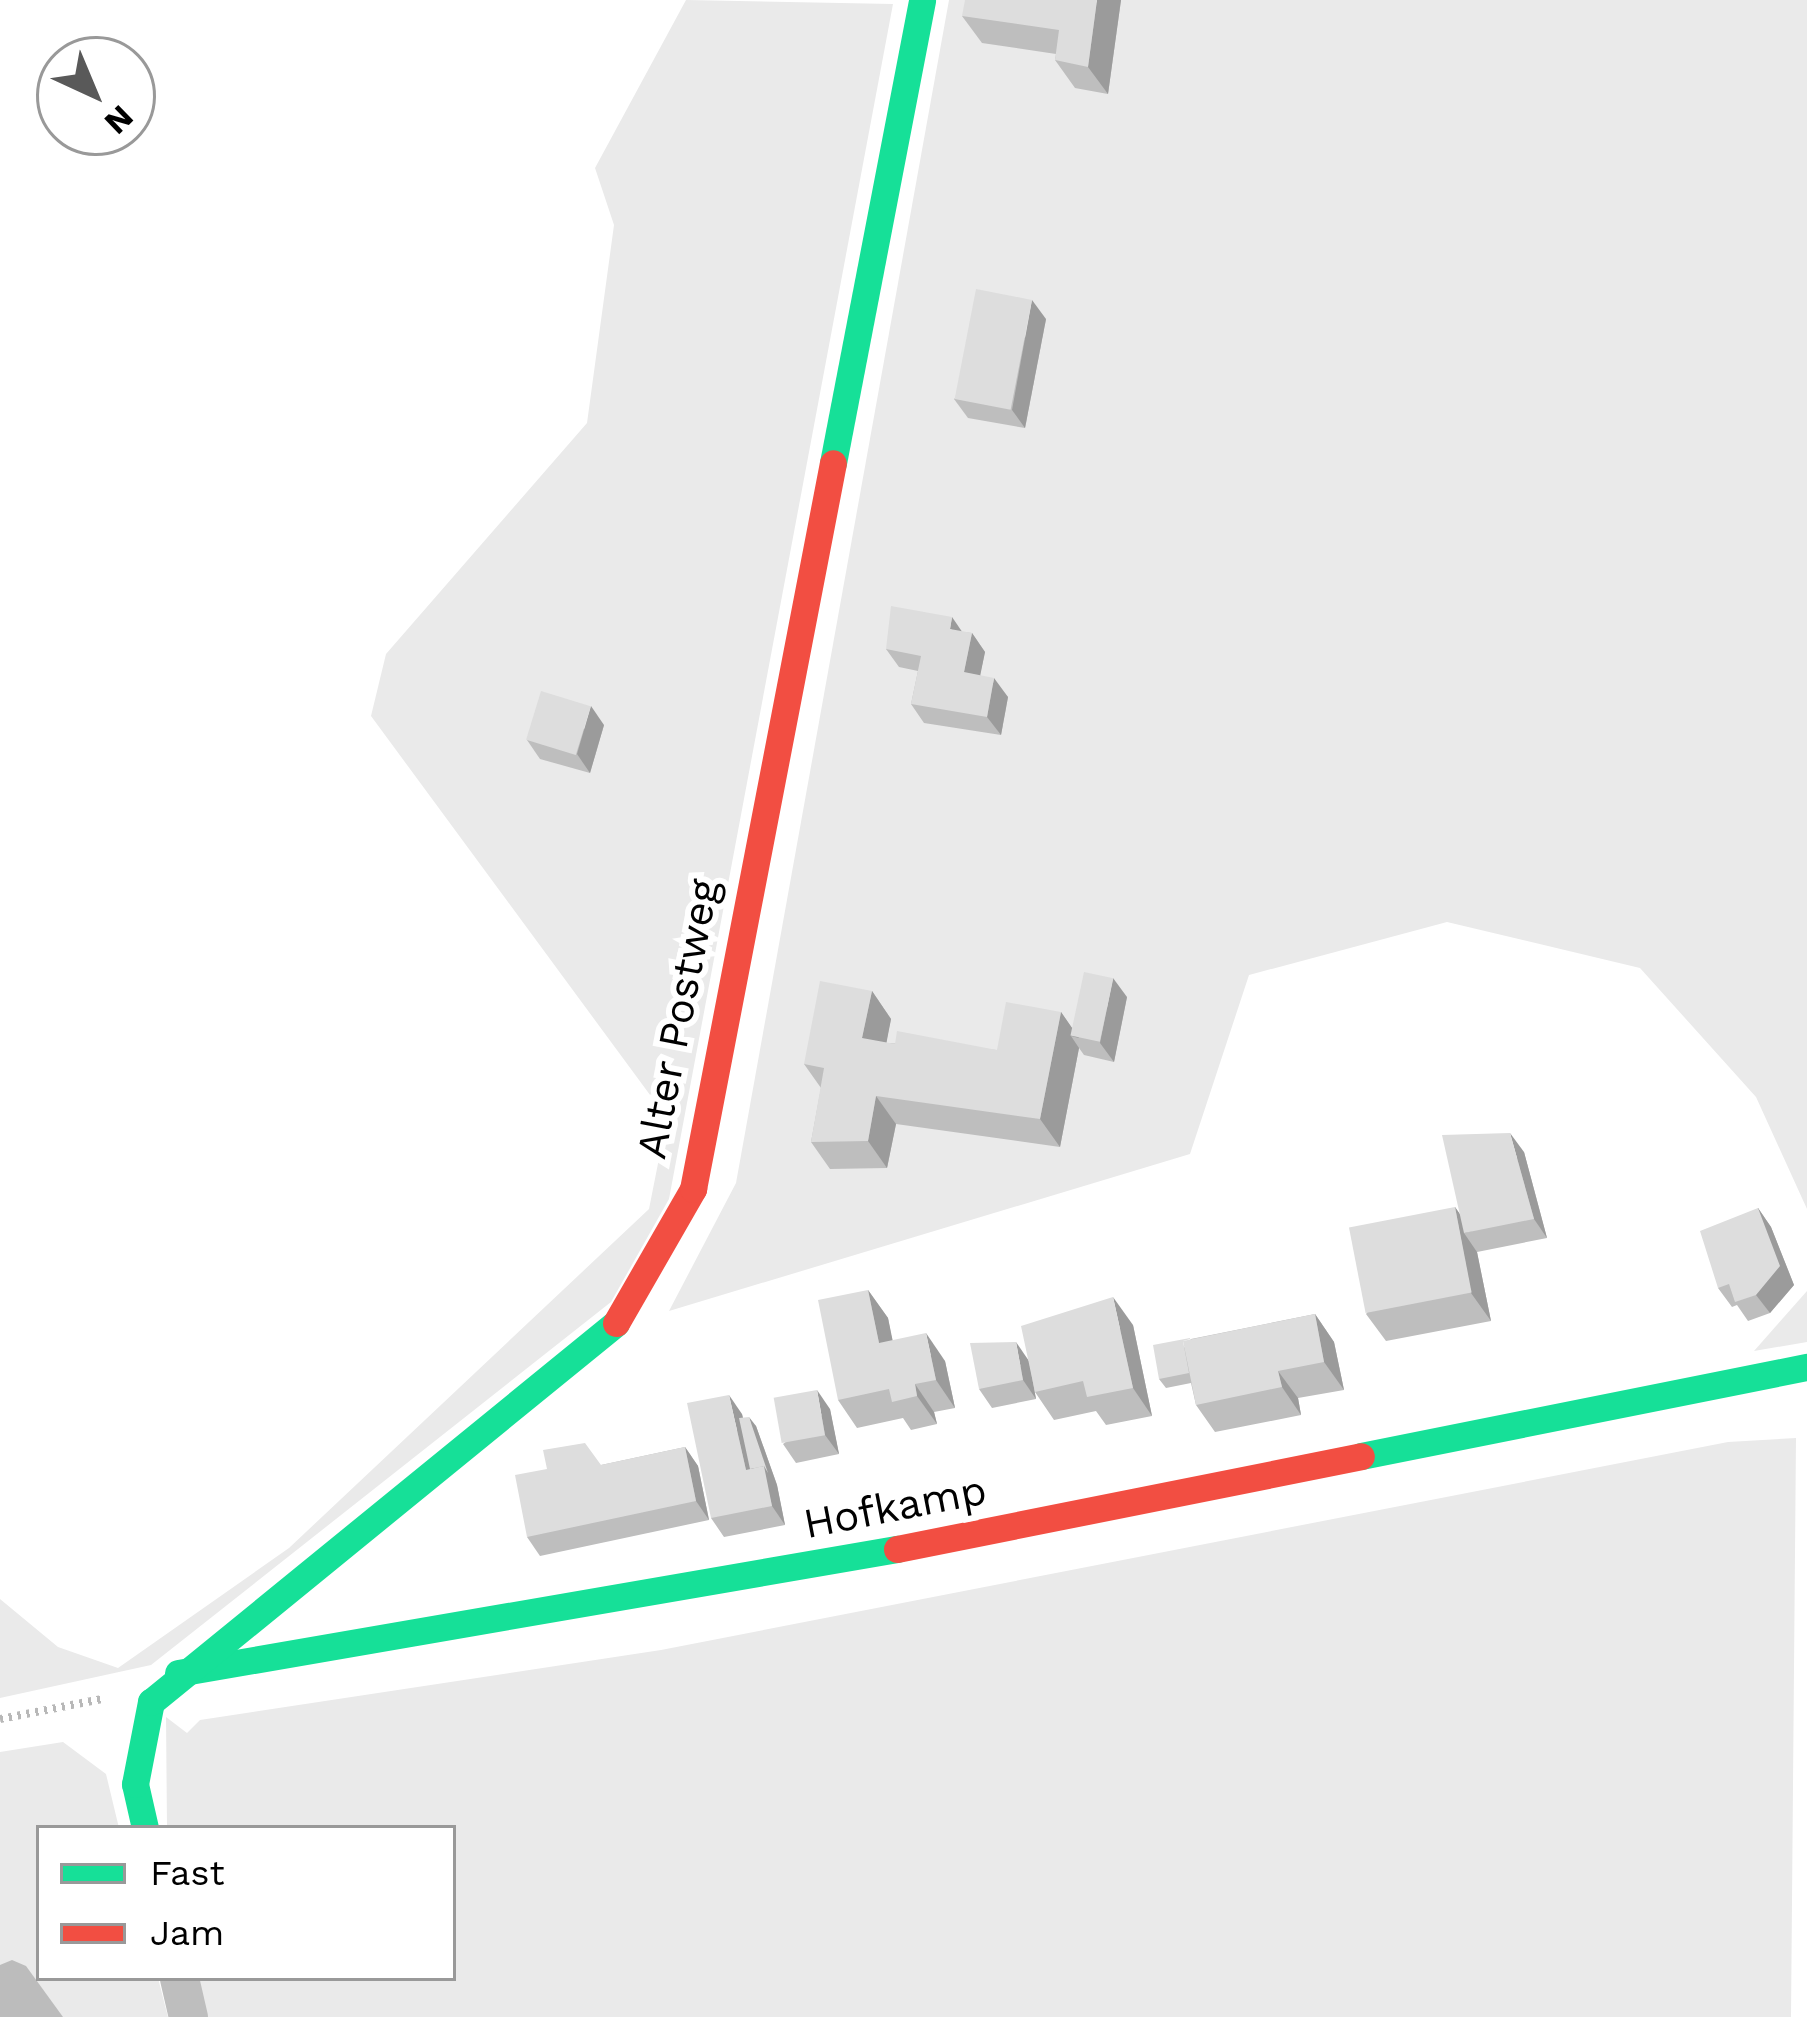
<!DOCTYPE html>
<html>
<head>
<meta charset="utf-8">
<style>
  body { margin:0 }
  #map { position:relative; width:1807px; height:2017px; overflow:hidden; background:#fff; font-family:"Work Sans",sans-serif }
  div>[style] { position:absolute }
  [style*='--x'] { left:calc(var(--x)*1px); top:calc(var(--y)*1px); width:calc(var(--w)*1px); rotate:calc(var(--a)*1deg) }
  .green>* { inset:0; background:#eaeaea }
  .water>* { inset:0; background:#bcbcbc }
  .path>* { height:8px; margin-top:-4px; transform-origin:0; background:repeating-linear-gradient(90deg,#b8b8b8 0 3px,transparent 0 9px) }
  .street>* { height:39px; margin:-19.5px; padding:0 19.5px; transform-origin:19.5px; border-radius:19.5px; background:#bebebe }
  .fast>* { height:27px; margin:-13.5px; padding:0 13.5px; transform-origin:13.5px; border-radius:13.5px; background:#16e098 }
  .jam>* { height:27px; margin:-13.5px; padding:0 13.5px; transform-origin:13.5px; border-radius:13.5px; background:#f24e42 }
  .wall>* { inset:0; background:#bebebe }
  .shaded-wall>* { inset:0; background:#9b9b9b }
  .building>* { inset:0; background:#ddd; transform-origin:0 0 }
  span { translate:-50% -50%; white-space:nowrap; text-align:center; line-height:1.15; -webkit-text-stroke:12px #fff; paint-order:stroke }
  .street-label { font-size:42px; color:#000 }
  .legend { position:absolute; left:36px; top:1825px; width:420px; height:156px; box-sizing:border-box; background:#fff; border:3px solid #999; margin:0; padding:15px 21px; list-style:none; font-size:36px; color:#000 }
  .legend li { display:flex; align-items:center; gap:24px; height:60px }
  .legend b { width:60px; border:3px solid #999 }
  .north { position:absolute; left:36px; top:36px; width:120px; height:120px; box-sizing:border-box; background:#fff; border:3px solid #999; border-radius:50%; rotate:136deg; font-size:33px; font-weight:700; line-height:48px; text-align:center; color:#000 }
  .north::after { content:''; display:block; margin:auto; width:42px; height:54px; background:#595959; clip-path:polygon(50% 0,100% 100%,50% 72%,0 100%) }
</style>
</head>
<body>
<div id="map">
  <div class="green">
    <i style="clip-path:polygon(686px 0,893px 4px,669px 1199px,611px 1302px,151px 1665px,0 1698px,0 1599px,58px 1647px,118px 1668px,289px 1548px,649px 1209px,667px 1118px,371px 716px,386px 654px,587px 423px,614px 225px,595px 168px)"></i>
    <i style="clip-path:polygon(949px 0,1807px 0,1807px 1209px,1756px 1097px,1640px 968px,1447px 922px,1249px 975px,1190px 1154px,669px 1311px,736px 1183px)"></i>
    <i style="clip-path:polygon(1807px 1291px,1807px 1342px,1754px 1351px)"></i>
    <i style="clip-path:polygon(1796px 1438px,1791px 2017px,204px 2017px,196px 1978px,453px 1978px,453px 1828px,167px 1828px,166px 1717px,187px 1733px,200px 1720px,661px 1650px,1728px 1442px)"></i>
    <i style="clip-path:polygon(63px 1742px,106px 1774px,119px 1828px,39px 1828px,39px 1978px,158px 1978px,168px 2017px,0 2017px,0 1752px)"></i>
  </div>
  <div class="water">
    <i style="clip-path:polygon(12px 1960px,26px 1966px,63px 2017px,0 2017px,0 1965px)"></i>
  </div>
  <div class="path">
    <i style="--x:0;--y:1719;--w:104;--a:-11.1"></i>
  </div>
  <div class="street">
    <i style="--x:179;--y:1978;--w:40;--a:77"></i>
  </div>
  <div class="fast">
    <i style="--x:833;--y:463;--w:471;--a:-79.1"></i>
    <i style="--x:1361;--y:1456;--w:455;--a:-11.3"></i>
    <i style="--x:178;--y:1673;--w:730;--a:-9.79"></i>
    <i style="--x:145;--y:1828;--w:45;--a:-102.8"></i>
    <i style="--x:135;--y:1784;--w:84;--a:-79"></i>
    <i style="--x:151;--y:1702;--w:600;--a:-39.18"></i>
  </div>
  <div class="jam">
    <i style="--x:616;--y:1323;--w:155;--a:-60.1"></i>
    <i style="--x:693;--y:1189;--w:739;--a:-79.09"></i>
    <i style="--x:897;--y:1549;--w:473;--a:-11.3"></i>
  </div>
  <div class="wall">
    <i style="clip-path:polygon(1121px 0,1108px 94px,1075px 88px,1055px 60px,1056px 54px,982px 43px,962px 16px)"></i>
    <i style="clip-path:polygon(1046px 319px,1025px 428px,968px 418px,954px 399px)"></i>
    <i style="clip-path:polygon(962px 632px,972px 633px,985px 652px,980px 675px,1008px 697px,1001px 735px,924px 723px,911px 704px,918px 671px,899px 667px,886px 649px)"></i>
    <i style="clip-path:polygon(604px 725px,590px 773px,540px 759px,527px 740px)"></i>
    <i style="clip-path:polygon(872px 991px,891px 1019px,886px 1043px,997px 1050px,1061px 1012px,1072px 1028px,1127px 997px,1114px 1062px,1084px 1055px,1079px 1048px,1060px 1147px,896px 1124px,887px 1168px,830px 1169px,811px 1142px,821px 1088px,804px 1064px)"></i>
    <i style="clip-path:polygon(1524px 1152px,1547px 1238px,1477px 1252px,1491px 1321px,1386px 1341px,1366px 1314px,1455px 1207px,1460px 1215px)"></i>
    <i style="clip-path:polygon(1758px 1208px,1771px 1227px,1794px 1285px,1770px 1313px,1748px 1321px,1737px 1305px,1732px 1307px,1718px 1288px)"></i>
    <i style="clip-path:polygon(868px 1290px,888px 1318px,892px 1340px,945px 1361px,955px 1408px,934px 1412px,937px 1424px,911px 1430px,903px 1418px,857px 1428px,838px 1400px)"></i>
    <i style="clip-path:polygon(1315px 1314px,1334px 1342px,1344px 1390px,1298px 1398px,1301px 1415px,1215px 1432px,1196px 1405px,1191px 1383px,1166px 1388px,1159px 1379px,1191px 1339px)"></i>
    <i style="clip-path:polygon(1133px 1325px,1152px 1416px,1106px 1425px,1096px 1411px,1054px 1420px,1035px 1392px,1031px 1373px,1036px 1399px,992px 1408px,979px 1389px,1029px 1361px)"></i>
    <i style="clip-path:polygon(830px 1409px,839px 1454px,796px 1463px,783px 1444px)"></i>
    <i style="clip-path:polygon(742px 1414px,743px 1418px,756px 1426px,777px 1485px,785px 1525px,724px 1537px,711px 1518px)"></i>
    <i style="clip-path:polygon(685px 1447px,698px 1466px,709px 1520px,540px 1556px,527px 1537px,601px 1465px)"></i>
  </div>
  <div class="shaded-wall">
    <i style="clip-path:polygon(1097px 0,1121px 0,1108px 94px,1088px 67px)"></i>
    <i style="clip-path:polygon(1032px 300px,1046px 319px,1025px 428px,1012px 410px)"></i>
    <i style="clip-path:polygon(952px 617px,965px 636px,950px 629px)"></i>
    <i style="clip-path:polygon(972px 633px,985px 652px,977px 691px,964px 672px)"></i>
    <i style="clip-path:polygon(994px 678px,1008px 697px,1001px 735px,987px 717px)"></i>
    <i style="clip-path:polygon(591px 706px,604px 725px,590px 773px,577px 754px)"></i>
    <i style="clip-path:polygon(1113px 978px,1127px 997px,1114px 1062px,1100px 1043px)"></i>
    <i style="clip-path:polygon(872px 991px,891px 1019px,882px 1066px,862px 1038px)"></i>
    <i style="clip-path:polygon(1061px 1012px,1079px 1038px,1071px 1036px,1079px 1048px,1060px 1147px,1040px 1119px)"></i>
    <i style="clip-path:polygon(876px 1096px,896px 1124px,887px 1168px,868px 1141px)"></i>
    <i style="clip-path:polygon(1510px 1133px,1524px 1152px,1547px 1238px,1534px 1219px)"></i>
    <i style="clip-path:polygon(1455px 1207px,1472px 1231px,1464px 1233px,1477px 1252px,1491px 1321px,1471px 1293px)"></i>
    <i style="clip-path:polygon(1758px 1208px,1771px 1227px,1794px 1285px,1770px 1313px,1756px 1295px)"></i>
    <i style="clip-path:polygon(868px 1290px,888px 1318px,899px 1371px,879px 1343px)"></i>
    <i style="clip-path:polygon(1113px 1297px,1133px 1325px,1152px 1416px,1133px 1388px)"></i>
    <i style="clip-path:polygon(1315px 1314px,1334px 1342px,1344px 1390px,1324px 1362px)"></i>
    <i style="clip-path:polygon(926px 1333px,945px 1361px,955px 1408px,936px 1380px)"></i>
    <i style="clip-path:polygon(1016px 1342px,1029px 1361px,1036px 1399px,1023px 1380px)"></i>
    <i style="clip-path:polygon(1278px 1371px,1298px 1398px,1301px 1415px,1282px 1387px)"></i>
    <i style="clip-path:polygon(915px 1384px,934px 1412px,937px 1424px,917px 1396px)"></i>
    <i style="clip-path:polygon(817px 1390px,830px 1409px,839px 1454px,825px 1435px)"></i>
    <i style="clip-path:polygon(729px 1395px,742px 1414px,756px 1479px,746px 1470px)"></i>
    <i style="clip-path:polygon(749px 1417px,756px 1426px,777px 1485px,785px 1525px,772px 1506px)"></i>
    <i style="clip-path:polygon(685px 1447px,698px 1466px,709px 1520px,696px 1501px)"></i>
  </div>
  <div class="building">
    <i style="clip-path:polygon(965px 0,1097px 0,1088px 67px,1055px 60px,1059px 30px,962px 16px)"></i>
    <i style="left:976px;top:289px;width:57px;height:112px;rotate:11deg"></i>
    <i style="clip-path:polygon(891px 606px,952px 617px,950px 629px,972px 633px,964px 672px,994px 678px,987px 717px,911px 704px,921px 656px,886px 649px)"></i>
    <i style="left:541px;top:691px;width:52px;height:51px;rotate:17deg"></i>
    <i style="left:1084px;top:972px;width:30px;height:65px;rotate:12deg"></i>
    <i style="clip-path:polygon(820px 981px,872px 991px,862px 1038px,895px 1044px,897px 1031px,997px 1050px,1006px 1002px,1061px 1012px,1040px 1119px,876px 1096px,868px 1141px,811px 1142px,824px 1068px,804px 1064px)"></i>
    <i style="clip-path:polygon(1510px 1133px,1534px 1219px,1464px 1233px,1442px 1135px)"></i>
    <i style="left:1455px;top:1207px;width:87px;height:108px;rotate:79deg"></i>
    <i style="clip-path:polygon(1758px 1208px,1780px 1266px,1756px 1295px,1735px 1302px,1729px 1284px,1718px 1288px,1700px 1231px)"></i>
    <i style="clip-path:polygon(868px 1290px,879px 1343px,926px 1333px,936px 1380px,915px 1384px,917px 1396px,892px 1402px,889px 1389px,838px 1400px,818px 1300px)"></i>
    <i style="clip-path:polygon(1113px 1297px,1133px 1388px,1087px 1397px,1083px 1381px,1035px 1392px,1021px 1326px)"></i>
    <i style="clip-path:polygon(1315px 1314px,1324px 1362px,1278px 1371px,1282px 1387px,1196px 1405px,1183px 1341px)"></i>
    <i style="clip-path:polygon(1190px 1338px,1190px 1339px,1183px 1341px,1189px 1373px,1159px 1379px,1153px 1345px)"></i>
    <i style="clip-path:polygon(1016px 1342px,1023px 1380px,979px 1389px,970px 1343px)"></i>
    <i style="left:817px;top:1390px;width:46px;height:44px;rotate:80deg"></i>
    <i style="clip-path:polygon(729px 1395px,746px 1470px,764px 1466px,772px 1506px,711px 1518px,687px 1403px)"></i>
    <i style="clip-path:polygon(749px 1417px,768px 1473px,764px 1466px,750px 1469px,739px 1418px)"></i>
    <i style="clip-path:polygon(585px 1443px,601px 1465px,685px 1447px,696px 1501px,527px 1537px,515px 1475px,547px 1469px,543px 1450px)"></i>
  </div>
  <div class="street-label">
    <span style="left:678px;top:1019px;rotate:-79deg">Alter Postweg</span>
    <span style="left:895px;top:1507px;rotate:-11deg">Hofkamp</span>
  </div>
  <ul class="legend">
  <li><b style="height:15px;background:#16e098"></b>Fast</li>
  <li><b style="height:15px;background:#f24e42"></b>Jam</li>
  </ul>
  <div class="north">N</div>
</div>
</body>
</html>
